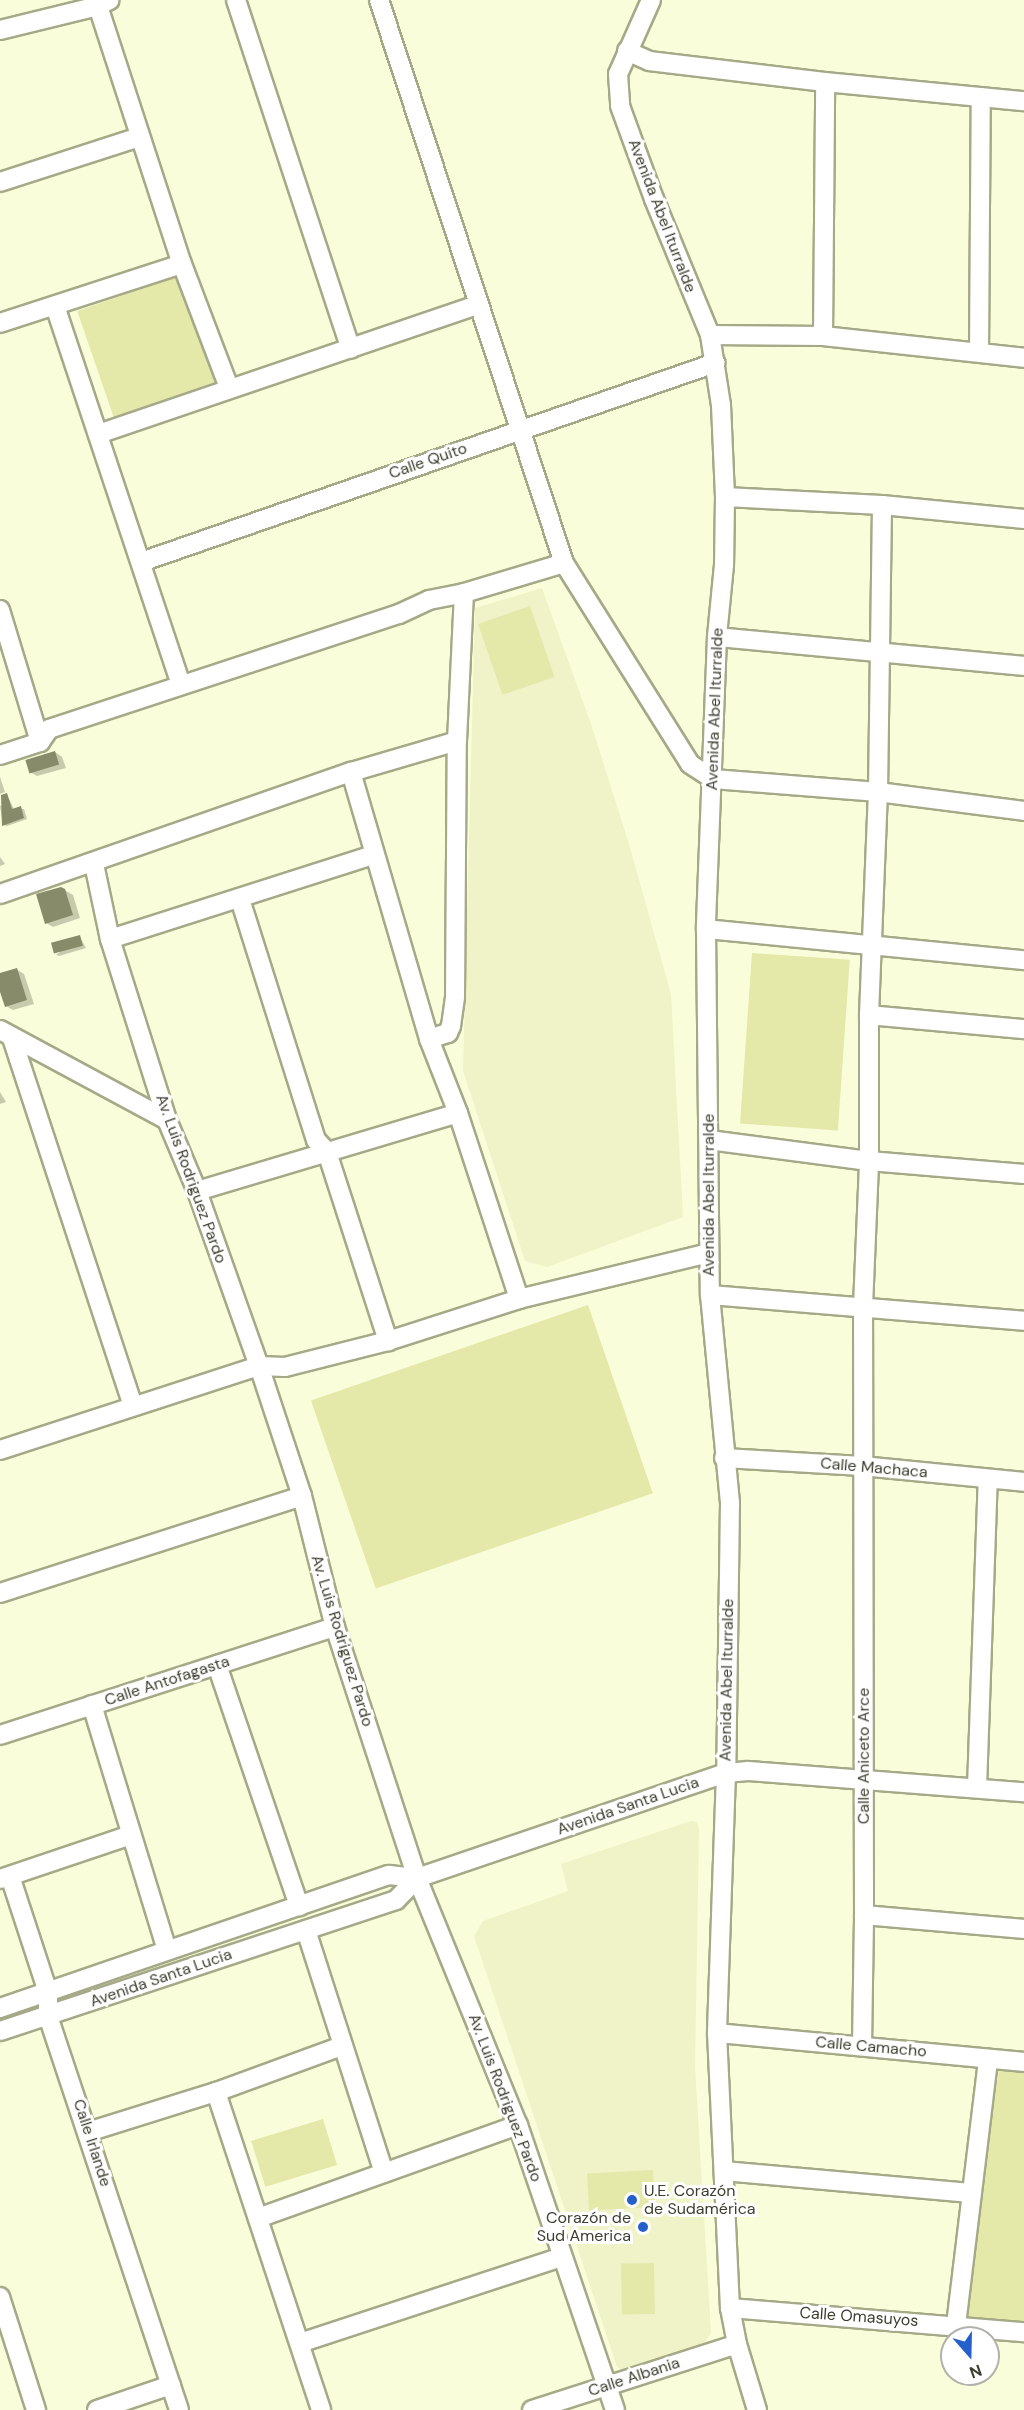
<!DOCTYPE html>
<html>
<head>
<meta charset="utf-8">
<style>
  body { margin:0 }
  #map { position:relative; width:1024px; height:2410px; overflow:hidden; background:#fafdd9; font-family:"DM Sans",sans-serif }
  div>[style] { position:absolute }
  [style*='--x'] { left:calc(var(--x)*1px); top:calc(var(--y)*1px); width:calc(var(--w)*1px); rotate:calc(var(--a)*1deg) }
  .built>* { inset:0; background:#f0f3c7 }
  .green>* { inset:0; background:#e4e8a9; transform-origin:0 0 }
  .shadow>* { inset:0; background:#0003 }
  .building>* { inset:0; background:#888b6a; transform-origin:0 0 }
  .roads { filter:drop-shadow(2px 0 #a6a987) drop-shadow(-2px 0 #a6a987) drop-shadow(0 2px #a6a987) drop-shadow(0 -2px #a6a987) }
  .minor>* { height:18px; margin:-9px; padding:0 9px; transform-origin:9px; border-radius:9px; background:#fff }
  .dots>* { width:16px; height:16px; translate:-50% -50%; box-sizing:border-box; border:3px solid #fff; border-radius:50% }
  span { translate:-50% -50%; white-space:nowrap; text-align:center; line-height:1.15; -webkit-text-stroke:6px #fff; paint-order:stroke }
  .street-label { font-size:16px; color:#3d3e2f }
  .poi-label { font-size:16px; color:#3d3e2f }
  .left { translate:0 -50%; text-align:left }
  .right { translate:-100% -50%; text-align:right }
  .north { position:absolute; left:940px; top:2326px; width:60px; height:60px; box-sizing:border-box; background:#fff; border:2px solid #b1b2ac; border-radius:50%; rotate:160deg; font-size:16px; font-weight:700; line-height:24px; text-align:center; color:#3d3e2f }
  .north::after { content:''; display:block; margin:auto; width:21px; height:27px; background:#245fcc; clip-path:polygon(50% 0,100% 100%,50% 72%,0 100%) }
</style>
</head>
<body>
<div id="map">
  <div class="built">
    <i style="clip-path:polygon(542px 588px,592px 727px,629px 844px,671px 994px,683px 1217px,547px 1267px,525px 1261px,463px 1071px,475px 608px)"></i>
    <i style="clip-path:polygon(691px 1821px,697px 1822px,699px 1829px,695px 2067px,711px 2333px,702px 2347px,626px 2371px,617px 2367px,474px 1936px,483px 1921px,568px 1891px,561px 1864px)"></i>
  </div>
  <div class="green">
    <i style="left:185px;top:274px;width:112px;height:114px;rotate:71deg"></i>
    <i style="left:530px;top:606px;width:75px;height:55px;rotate:71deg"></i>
    <i style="left:752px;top:953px;width:98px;height:171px;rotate:4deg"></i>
    <i style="left:588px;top:1305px;width:199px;height:293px;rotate:71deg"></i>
    <i style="clip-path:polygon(999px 2069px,1024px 2072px,1024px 2327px,962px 2319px)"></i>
    <i style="left:323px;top:2119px;width:48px;height:75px;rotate:73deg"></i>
    <i style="left:653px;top:2170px;width:37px;height:66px;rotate:87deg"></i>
    <i style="left:654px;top:2263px;width:51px;height:33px;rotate:89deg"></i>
  </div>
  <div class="shadow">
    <i style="clip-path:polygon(55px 752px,62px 757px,66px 768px,37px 776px,30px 772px)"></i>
    <i style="clip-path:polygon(0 777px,5px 792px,0 794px)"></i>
    <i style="clip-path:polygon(7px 795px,14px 809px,24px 809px,27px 819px,7px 826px,3px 825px,0 806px,5px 804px)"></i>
    <i style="clip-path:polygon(0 857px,5px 864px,0 866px)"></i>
    <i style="clip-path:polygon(61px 888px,73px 895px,80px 918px,53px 927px,46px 923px)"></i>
    <i style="clip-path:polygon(80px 937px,86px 948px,59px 956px,56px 955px)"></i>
    <i style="clip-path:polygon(16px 969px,24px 974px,34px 1004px,13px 1010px,6px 1006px,0 987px,0 974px)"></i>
    <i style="clip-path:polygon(0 1092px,6px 1102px,0 1104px)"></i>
  </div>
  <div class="building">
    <i style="left:55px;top:751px;width:14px;height:31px;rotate:73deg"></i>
    <i style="clip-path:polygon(7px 793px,12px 809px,21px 806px,24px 818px,2px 826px,1px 795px)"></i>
    <i style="clip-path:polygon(61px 887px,65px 889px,73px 915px,45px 924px,36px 894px)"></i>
    <i style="left:80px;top:935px;width:11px;height:30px;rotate:75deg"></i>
    <i style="clip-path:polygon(17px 968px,27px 1000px,5px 1007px,0 992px,0 973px)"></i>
  </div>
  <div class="roads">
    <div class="minor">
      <i style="--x:236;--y:0;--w:367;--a:71.8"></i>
      <i style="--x:379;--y:0;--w:593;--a:71.81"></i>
      <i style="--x:564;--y:563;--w:237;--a:57.9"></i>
      <i style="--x:690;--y:764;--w:27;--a:33"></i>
      <i style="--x:713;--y:779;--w:166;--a:4.5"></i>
      <i style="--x:878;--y:792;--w:147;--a:7.4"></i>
      <i style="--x:651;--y:0;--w:81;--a:114"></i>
      <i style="--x:618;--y:74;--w:32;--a:86"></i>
      <i style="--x:620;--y:106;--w:99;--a:69.9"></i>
      <i style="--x:654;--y:199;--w:147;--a:67.6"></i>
      <i style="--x:710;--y:335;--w:71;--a:81.1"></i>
      <i style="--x:721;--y:405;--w:92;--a:87.5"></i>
      <i style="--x:725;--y:497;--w:68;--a:90.8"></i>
      <i style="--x:724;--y:565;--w:72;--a:95.6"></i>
      <i style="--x:717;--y:637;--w:292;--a:92.2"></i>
      <i style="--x:706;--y:929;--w:366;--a:89.4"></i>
      <i style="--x:710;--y:1295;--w:209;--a:84.5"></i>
      <i style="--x:730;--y:1503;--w:270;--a:90.8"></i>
      <i style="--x:726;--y:1773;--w:260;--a:92"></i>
      <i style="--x:717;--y:2033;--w:275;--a:87.3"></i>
      <i style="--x:730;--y:2308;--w:37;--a:79"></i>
      <i style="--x:737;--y:2344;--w:69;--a:73.1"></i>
      <i style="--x:98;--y:6;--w:271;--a:72"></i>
      <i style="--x:182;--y:264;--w:133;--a:69.2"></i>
      <i style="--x:0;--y:30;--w:101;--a:-13.8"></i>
      <i style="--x:98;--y:6;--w:13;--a:-27"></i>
      <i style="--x:627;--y:51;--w:24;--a:24"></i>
      <i style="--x:649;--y:61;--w:177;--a:6.8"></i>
      <i style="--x:825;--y:82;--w:200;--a:5.5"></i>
      <i style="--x:0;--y:182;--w:146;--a:-17.9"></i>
      <i style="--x:55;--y:306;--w:399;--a:71.6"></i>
      <i style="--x:0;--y:323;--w:191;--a:-18"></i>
      <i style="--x:710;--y:335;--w:113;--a:0.5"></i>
      <i style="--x:823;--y:336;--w:202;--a:6.2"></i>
      <i style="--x:823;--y:336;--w:254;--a:-89.5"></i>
      <i style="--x:979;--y:352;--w:255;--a:-89.6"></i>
      <i style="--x:98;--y:434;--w:400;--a:-18.8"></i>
      <i style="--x:725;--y:497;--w:157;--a:2.9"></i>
      <i style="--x:882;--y:505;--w:143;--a:5.6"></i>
      <i style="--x:141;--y:562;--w:608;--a:-19.12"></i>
      <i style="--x:0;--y:610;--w:138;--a:73.1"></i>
      <i style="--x:717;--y:637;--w:308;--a:5.4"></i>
      <i style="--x:0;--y:755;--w:42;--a:-18"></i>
      <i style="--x:40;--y:742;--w:16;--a:-55"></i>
      <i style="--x:49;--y:729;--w:368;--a:-18.2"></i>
      <i style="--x:399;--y:614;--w:33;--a:-25"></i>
      <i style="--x:429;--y:600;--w:36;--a:-11"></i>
      <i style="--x:464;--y:593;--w:104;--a:-16.7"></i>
      <i style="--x:351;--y:772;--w:278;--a:73.7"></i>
      <i style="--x:429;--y:1039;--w:79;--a:68.6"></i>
      <i style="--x:458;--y:1113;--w:196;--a:71.8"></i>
      <i style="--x:94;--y:864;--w:77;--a:78"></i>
      <i style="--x:110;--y:939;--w:190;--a:72.5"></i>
      <i style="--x:167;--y:1120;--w:77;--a:67.1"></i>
      <i style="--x:197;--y:1191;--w:186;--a:70.5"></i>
      <i style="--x:259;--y:1366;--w:137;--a:71.7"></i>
      <i style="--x:302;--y:1496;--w:135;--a:75.9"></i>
      <i style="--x:335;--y:1627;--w:264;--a:71.9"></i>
      <i style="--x:417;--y:1878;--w:267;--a:67.8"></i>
      <i style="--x:518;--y:2125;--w:301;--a:71.2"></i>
      <i style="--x:0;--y:894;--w:372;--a:-19.2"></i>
      <i style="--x:351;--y:772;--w:110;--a:-16.3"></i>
      <i style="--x:240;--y:899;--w:253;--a:72.5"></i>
      <i style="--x:316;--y:1140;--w:16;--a:47"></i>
      <i style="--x:327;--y:1152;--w:199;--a:72.1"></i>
      <i style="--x:706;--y:929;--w:320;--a:5.6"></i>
      <i style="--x:110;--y:939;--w:277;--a:-17.7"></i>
      <i style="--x:869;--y:1015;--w:156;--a:5.2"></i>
      <i style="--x:0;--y:1030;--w:190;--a:28.3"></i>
      <i style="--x:12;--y:1038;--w:387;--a:71.8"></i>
      <i style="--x:429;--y:1039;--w:20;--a:-18"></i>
      <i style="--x:448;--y:1033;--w:8;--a:-67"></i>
      <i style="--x:451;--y:1026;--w:30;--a:-82"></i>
      <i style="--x:455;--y:996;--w:255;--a:-89.6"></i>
      <i style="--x:457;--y:741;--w:148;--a:-87.3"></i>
      <i style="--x:709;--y:1140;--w:161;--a:7.5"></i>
      <i style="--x:869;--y:1161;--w:156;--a:4.8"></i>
      <i style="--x:197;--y:1191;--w:272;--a:-16.6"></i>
      <i style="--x:710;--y:1295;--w:315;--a:4.7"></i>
      <i style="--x:0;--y:1450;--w:272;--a:-18"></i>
      <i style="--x:259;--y:1366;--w:26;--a:2"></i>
      <i style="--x:285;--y:1367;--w:106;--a:-14.2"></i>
      <i style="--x:388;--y:1341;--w:138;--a:-17.8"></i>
      <i style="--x:519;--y:1299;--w:195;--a:-13.6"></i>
      <i style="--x:724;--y:1458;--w:138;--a:3.3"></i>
      <i style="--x:862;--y:1466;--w:163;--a:5.6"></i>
      <i style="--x:0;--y:1593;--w:317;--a:-17.8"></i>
      <i style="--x:217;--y:1665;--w:255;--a:71.2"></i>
      <i style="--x:92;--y:1705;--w:256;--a:73"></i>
      <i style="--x:0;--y:1735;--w:352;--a:-17.9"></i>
      <i style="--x:977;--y:1788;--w:309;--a:-88"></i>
      <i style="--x:10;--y:1876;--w:122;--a:71.9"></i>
      <i style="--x:48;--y:1992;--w:24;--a:90"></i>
      <i style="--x:48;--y:2016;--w:415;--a:71.6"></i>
      <i style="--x:0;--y:1879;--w:138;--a:-18.6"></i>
      <i style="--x:864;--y:1915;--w:161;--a:5"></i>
      <i style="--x:306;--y:1930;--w:255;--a:72.2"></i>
      <i style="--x:0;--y:2008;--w:411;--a:-18.9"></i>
      <i style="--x:389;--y:1875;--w:28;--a:6"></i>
      <i style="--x:417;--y:1878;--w:326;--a:-18.8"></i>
      <i style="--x:726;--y:1773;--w:22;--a:-5"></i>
      <i style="--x:748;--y:1771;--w:277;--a:4.4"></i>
      <i style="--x:0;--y:2031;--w:417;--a:-18.3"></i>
      <i style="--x:396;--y:1900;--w:30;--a:-46"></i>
      <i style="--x:717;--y:2033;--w:308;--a:5.4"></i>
      <i style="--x:862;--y:2046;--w:131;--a:-89.1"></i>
      <i style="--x:864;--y:1915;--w:608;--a:-90.09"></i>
      <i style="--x:863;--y:1307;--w:146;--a:-87.6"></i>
      <i style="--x:869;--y:1161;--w:146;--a:-90"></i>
      <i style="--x:869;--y:1015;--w:223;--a:-87.7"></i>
      <i style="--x:878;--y:792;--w:287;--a:-89.2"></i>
      <i style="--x:216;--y:2092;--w:335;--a:71.7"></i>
      <i style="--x:88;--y:2132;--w:134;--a:-17.4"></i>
      <i style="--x:216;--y:2092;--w:134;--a:-20.1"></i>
      <i style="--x:724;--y:2171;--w:247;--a:5.1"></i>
      <i style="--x:258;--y:2218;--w:276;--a:-19.7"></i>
      <i style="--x:0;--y:2297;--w:119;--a:72.3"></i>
      <i style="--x:730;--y:2308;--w:295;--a:4.7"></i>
      <i style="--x:956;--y:2325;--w:268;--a:-83.1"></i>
      <i style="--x:300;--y:2343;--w:276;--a:-18.2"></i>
      <i style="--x:97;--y:2410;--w:78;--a:-18.7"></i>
      <i style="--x:532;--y:2410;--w:215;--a:-17.8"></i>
    </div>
  </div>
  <div class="dots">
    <i style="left:632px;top:2200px;background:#245fcc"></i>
    <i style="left:643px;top:2227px;background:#245fcc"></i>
  </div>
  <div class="street-label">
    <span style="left:662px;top:216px;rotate:69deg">Avenida Abel Iturralde</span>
    <span style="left:428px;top:461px;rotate:-19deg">Calle Quito</span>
    <span style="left:715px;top:709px;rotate:-88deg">Avenida Abel Iturralde</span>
    <span style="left:191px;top:1179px;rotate:70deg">Av. Luis Rodriguez Pardo</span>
    <span style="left:709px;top:1195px;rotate:-90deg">Avenida Abel Iturralde</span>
    <span style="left:874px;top:1468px;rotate:5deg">Calle Machaca</span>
    <span style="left:342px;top:1641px;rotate:73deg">Av. Luis Rodriguez Pardo</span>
    <span style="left:727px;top:1680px;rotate:-89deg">Avenida Abel Iturralde</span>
    <span style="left:167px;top:1681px;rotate:-18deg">Calle Antofagasta</span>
    <span style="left:864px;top:1756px;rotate:-90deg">Calle Aniceto Arce</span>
    <span style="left:628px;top:1806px;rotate:-19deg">Avenida Santa Lucia</span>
    <span style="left:161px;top:1978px;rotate:-19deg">Avenida Santa Lucia</span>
    <span style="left:871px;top:2047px;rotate:5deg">Calle Camacho</span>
    <span style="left:505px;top:2098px;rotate:69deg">Av. Luis Rodriguez Pardo</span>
    <span style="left:92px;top:2143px;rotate:72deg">Calle Irlande</span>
    <span style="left:859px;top:2317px;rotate:4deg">Calle Omasuyos</span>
    <span style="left:634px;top:2377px;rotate:-18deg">Calle Albania</span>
  </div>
  <div class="poi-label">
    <span class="left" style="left:644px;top:2200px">U.E. Corazón<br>de Sudamérica</span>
    <span class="right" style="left:631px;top:2227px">Corazón de<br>Sud America</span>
  </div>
  <div class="north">N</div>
</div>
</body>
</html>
